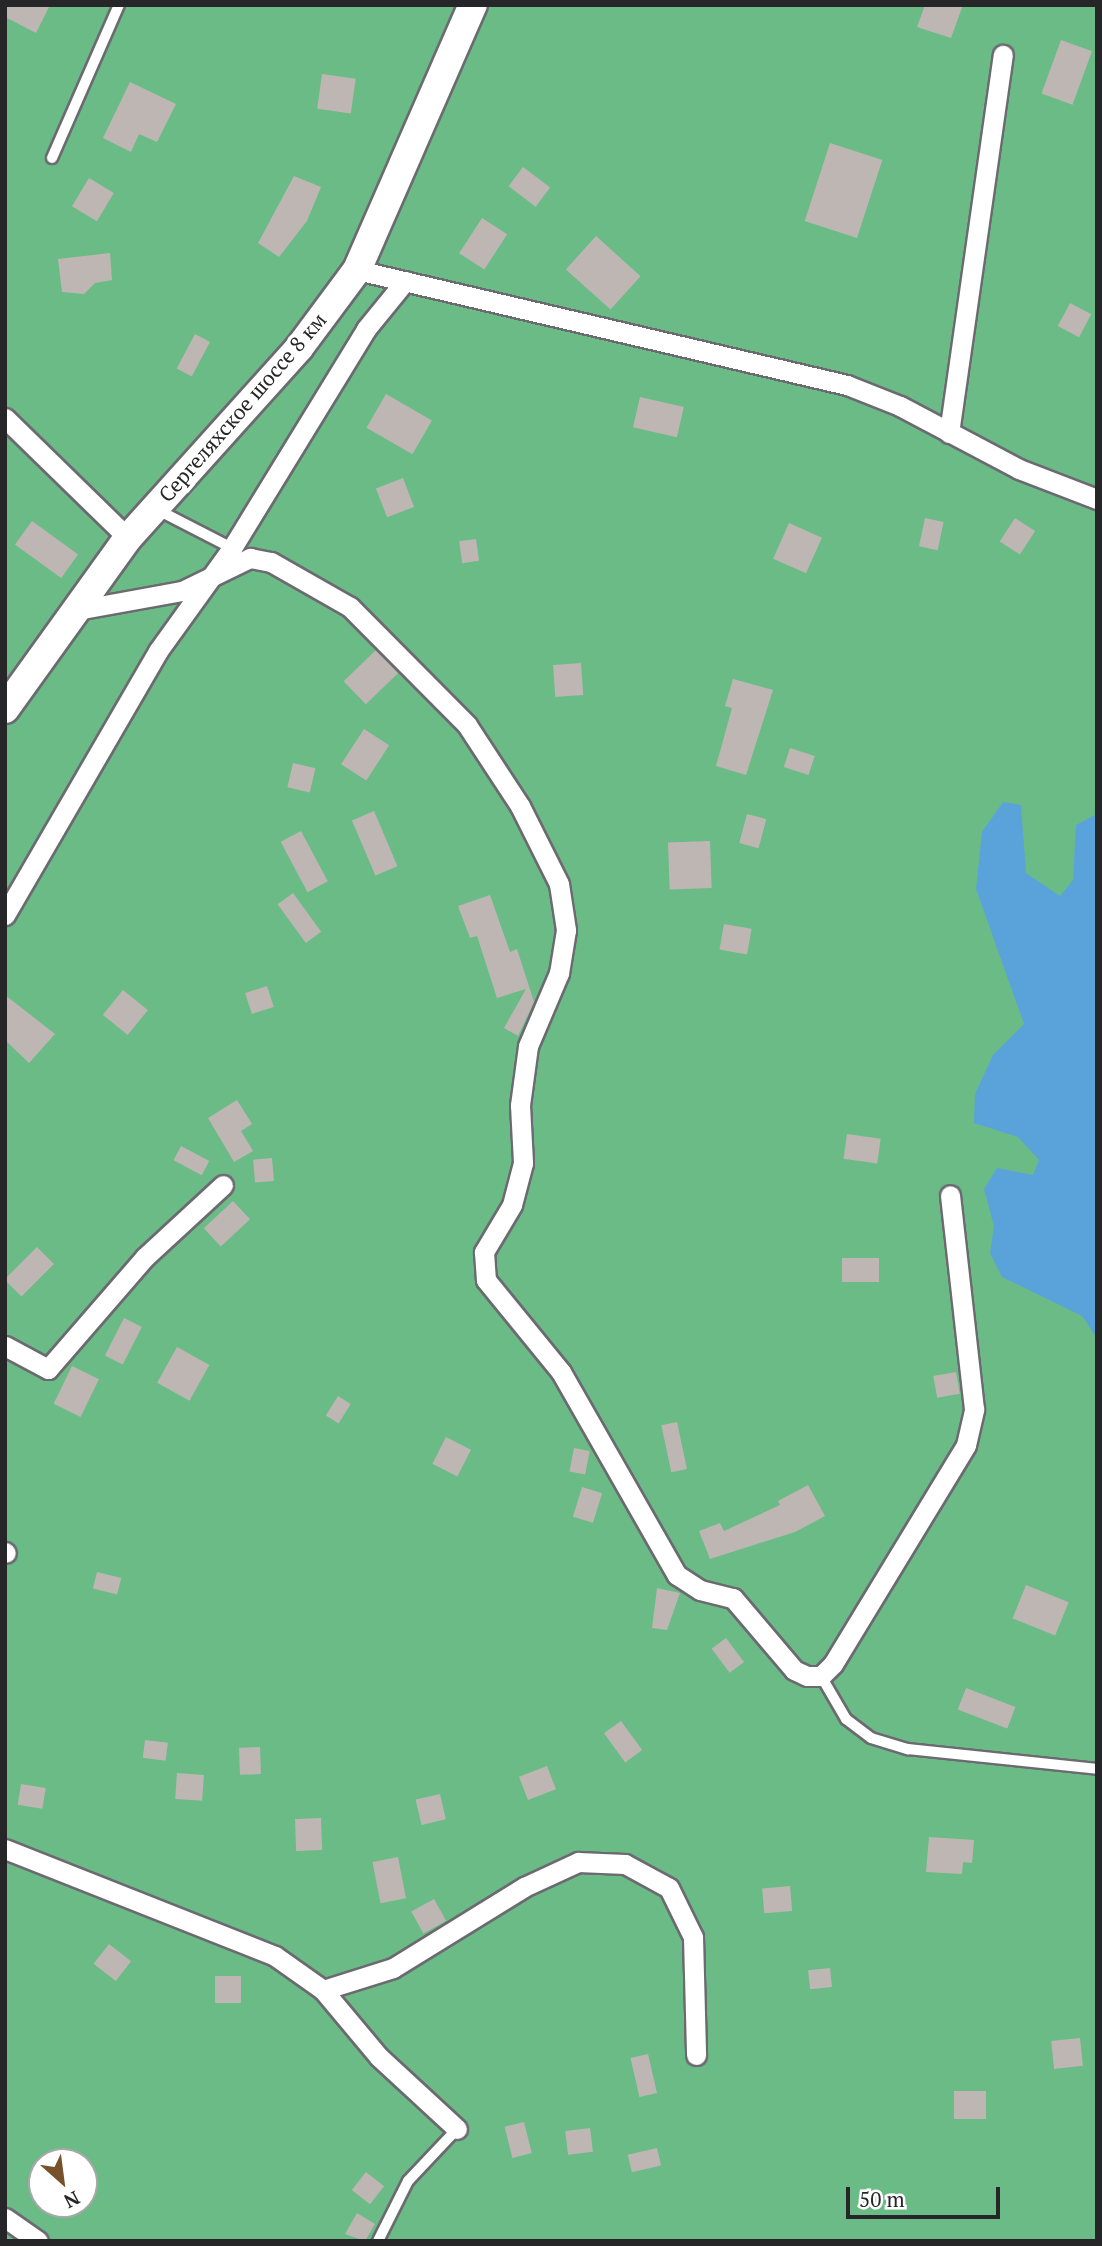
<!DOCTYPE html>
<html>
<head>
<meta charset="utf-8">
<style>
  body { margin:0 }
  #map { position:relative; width:1102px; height:2246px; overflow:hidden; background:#dfdfe6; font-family:"PT Serif",serif }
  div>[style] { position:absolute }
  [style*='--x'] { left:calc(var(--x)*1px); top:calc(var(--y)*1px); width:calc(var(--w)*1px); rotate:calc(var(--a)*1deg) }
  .forest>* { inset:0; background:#6bbb87 }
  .water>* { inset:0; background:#5aa3da }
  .building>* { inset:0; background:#beb6b3; transform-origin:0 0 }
  .roads { filter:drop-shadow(2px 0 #6b6a71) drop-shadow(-2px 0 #6b6a71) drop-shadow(0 2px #6b6a71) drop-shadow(0 -2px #6b6a71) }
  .lane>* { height:10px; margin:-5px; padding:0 5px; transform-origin:5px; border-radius:5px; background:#fff }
  .street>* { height:19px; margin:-9.5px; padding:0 9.5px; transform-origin:9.5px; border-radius:9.5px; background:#fff }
  .secondary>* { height:28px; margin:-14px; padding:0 14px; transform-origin:14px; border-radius:14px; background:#fff }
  span { translate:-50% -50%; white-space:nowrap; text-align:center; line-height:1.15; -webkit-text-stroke:7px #fff; paint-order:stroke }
  .street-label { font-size:21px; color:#262628 }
  .frame { position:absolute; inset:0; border:7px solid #262628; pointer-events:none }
  .north { position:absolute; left:28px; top:2148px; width:70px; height:70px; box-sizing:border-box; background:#fff; border:2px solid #a8a8a9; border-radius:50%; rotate:152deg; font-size:19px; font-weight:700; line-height:28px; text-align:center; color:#262628 }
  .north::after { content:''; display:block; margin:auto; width:24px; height:32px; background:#76512c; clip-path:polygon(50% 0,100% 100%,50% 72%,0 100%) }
  .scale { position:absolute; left:846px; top:2187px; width:154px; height:32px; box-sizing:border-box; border:4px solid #262628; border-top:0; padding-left:9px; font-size:21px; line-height:24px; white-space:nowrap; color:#262628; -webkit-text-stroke:5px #fff; paint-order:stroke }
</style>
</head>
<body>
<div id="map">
  <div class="forest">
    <i style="clip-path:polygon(evenodd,5px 5px,1097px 5px,1097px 2241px,5px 2241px,5px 5px,42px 2162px,84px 2162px,84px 2204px,42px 2204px,42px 2162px)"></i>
  </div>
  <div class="water">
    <i style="clip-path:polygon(1003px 802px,1021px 805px,1026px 873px,1060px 896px,1073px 880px,1076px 825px,1095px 815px,1097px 821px,1097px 1338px,1082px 1316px,1002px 1277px,990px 1253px,994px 1226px,984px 1189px,997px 1168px,1033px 1175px,1039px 1160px,1018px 1137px,974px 1123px,975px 1094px,993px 1055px,1024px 1024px,976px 889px,982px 832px)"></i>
  </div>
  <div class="building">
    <i style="clip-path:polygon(5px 5px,50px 5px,36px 33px,5px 17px)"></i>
    <i style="clip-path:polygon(925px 5px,963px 5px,951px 38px,917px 27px)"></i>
    <i style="left:1061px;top:40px;width:33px;height:57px;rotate:20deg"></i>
    <i style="left:322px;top:74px;width:34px;height:35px;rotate:8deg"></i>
    <i style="clip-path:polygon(130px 82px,176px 104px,157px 142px,139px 134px,131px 152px,103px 138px)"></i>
    <i style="left:830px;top:143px;width:55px;height:82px;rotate:18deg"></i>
    <i style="left:523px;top:167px;width:34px;height:24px;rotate:37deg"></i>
    <i style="clip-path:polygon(294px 176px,321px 187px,307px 221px,279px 257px,258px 243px)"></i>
    <i style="left:89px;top:178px;width:29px;height:33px;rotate:31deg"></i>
    <i style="left:482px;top:218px;width:30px;height:42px;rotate:33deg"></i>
    <i style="left:596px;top:236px;width:60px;height:45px;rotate:42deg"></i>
    <i style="clip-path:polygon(110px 253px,112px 280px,95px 283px,84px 294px,62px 292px,58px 259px)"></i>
    <i style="left:1070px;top:303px;width:24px;height:26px;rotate:28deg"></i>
    <i style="left:195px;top:334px;width:17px;height:39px;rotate:28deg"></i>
    <i style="left:386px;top:394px;width:53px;height:39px;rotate:30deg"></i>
    <i style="left:640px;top:397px;width:45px;height:31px;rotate:13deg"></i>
    <i style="left:403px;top:478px;width:31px;height:29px;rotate:69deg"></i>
    <i style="left:925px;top:518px;width:19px;height:29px;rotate:12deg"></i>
    <i style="left:1015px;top:518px;width:24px;height:28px;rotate:33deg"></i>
    <i style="left:32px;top:521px;width:57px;height:29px;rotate:36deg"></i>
    <i style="left:789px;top:523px;width:36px;height:39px;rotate:24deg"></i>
    <i style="left:476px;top:539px;width:22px;height:17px;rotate:82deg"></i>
    <i style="left:376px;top:650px;width:32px;height:45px;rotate:46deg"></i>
    <i style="left:581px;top:663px;width:32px;height:28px;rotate:86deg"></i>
    <i style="clip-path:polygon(733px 679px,773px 690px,746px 775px,716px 766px,732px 708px,725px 706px)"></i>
    <i style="left:364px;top:729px;width:30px;height:42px;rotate:33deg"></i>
    <i style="left:790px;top:748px;width:26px;height:20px;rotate:18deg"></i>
    <i style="left:293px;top:763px;width:23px;height:25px;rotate:13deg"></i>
    <i style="left:374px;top:811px;width:60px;height:24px;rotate:67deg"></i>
    <i style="left:747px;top:814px;width:20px;height:30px;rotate:15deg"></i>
    <i style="left:301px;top:831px;width:57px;height:23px;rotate:62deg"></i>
    <i style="left:710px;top:841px;width:47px;height:42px;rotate:88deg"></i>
    <i style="left:293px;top:893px;width:48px;height:19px;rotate:54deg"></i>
    <i style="clip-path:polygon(490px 895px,510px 952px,517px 949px,534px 1002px,518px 1036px,504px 1028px,526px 989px,497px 998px,477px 936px,470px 938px,458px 906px)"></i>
    <i style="left:724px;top:924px;width:28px;height:26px;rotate:10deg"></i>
    <i style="left:267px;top:986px;width:22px;height:23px;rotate:72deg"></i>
    <i style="left:123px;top:990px;width:32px;height:32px;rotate:39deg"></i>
    <i style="clip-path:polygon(5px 995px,55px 1034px,29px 1063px,5px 1040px)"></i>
    <i style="clip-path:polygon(237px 1100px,252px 1124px,241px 1131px,253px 1151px,234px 1162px,208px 1118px)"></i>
    <i style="left:847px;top:1134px;width:34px;height:25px;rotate:8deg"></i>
    <i style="left:181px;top:1146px;width:32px;height:16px;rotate:28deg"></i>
    <i style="left:272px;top:1158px;width:23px;height:19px;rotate:85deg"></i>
    <i style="left:233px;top:1201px;width:25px;height:40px;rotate:47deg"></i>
    <i style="left:37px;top:1247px;width:24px;height:46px;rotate:45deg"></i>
    <i style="left:842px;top:1258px;width:37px;height:24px"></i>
    <i style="left:124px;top:1318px;width:20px;height:42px;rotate:27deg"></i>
    <i style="left:177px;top:1347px;width:37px;height:41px;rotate:29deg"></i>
    <i style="left:72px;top:1366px;width:30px;height:42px;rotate:26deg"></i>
    <i style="left:956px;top:1372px;width:22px;height:23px;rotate:80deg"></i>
    <i style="left:338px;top:1396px;width:15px;height:23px;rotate:32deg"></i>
    <i style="left:677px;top:1422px;width:48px;height:16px;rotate:78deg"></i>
    <i style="left:446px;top:1437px;width:28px;height:30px;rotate:27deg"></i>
    <i style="left:574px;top:1448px;width:16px;height:24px;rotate:11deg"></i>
    <i style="clip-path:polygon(808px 1485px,825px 1516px,795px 1532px,710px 1559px,699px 1531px,720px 1523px,724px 1531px,780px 1505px,778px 1501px)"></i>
    <i style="left:582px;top:1487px;width:21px;height:31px;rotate:17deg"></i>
    <i style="left:97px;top:1572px;width:25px;height:17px;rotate:14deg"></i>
    <i style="left:1026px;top:1585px;width:46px;height:36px;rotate:22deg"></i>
    <i style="clip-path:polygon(657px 1588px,680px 1593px,667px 1630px,652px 1628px)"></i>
    <i style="left:726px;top:1638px;width:30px;height:18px;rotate:53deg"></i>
    <i style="left:966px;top:1688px;width:53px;height:23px;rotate:21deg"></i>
    <i style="left:621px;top:1721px;width:36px;height:21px;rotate:54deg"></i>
    <i style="left:145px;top:1740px;width:23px;height:18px;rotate:7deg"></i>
    <i style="left:260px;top:1747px;width:27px;height:21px;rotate:88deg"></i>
    <i style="left:547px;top:1766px;width:25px;height:30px;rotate:69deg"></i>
    <i style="left:177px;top:1773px;width:27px;height:26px;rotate:4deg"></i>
    <i style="left:21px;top:1784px;width:25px;height:21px;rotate:9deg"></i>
    <i style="left:440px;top:1794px;width:26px;height:25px;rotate:77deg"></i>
    <i style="left:321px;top:1818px;width:32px;height:26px;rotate:88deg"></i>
    <i style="clip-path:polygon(929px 1837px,974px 1840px,972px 1863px,963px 1862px,962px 1874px,926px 1872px)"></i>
    <i style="left:398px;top:1857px;width:42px;height:26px;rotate:79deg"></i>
    <i style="left:790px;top:1886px;width:25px;height:28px;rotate:85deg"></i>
    <i style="left:434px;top:1899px;width:25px;height:26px;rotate:61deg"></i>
    <i style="left:109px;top:1944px;width:28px;height:25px;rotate:38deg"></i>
    <i style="left:830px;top:1968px;width:19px;height:22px;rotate:84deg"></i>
    <i style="left:215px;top:1976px;width:26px;height:27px"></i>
    <i style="left:1080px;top:2038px;width:28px;height:29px;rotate:84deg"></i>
    <i style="left:648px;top:2054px;width:40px;height:18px;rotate:77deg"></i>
    <i style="left:954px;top:2091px;width:32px;height:28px"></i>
    <i style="left:524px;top:2122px;width:32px;height:20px;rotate:76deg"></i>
    <i style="left:590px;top:2128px;width:24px;height:25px;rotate:83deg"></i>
    <i style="left:657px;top:2148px;width:18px;height:30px;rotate:77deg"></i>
    <i style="left:366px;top:2172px;width:23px;height:23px;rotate:38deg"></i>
    <i style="clip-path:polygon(357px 2213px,375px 2224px,365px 2241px,345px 2234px)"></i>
  </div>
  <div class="roads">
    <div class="lane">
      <i style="--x:52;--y:158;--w:167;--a:-66.4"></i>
      <i style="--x:158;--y:510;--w:83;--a:27.2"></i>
      <i style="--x:821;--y:1676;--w:50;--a:59.8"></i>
      <i style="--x:846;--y:1719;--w:31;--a:37"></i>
      <i style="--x:871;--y:1738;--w:39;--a:17"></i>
      <i style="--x:908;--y:1749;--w:190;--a:6"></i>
      <i style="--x:378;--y:2241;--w:67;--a:-63.4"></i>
      <i style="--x:408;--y:2181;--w:71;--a:-46.7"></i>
    </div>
    <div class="street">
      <i style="--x:357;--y:270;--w:503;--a:13.21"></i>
      <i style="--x:847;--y:385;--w:57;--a:21.6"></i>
      <i style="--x:900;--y:406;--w:135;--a:27.9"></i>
      <i style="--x:1019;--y:469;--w:84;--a:21"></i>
      <i style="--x:5;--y:418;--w:172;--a:44.3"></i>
      <i style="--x:949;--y:433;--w:382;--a:-81.9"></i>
      <i style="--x:77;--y:610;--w:107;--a:-10.3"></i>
      <i style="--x:182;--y:591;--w:76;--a:-25.9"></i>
      <i style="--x:250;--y:558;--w:21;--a:11"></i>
      <i style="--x:271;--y:562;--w:91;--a:29.7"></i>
      <i style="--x:350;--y:607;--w:166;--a:45.2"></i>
      <i style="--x:467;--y:725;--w:97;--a:56.8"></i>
      <i style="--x:520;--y:806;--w:87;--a:63.4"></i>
      <i style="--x:559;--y:884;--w:47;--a:81.3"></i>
      <i style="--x:566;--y:930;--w:44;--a:99.2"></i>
      <i style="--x:559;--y:973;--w:79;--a:113"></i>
      <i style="--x:528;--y:1046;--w:60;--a:97.7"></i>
      <i style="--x:520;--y:1105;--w:58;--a:87"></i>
      <i style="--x:523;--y:1163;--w:43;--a:104.7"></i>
      <i style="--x:512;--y:1205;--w:55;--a:120.8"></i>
      <i style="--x:484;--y:1252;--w:28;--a:86"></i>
      <i style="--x:486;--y:1280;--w:119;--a:50.8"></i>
      <i style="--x:561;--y:1372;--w:234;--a:60.3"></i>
      <i style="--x:677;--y:1575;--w:27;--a:33"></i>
      <i style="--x:700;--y:1590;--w:34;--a:14"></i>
      <i style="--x:733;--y:1598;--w:94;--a:49.7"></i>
      <i style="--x:794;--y:1670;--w:14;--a:25"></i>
      <i style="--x:807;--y:1676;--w:14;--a:0"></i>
      <i style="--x:821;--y:1676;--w:17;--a:-45"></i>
      <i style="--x:833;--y:1664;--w:256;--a:-58.7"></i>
      <i style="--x:966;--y:1445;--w:37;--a:-77"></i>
      <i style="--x:974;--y:1409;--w:215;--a:-96.4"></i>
      <i style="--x:5;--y:915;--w:305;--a:-59.9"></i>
      <i style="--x:158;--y:651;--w:127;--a:-54.3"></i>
      <i style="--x:232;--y:548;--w:257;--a:-58.5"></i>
      <i style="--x:366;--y:329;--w:62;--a:-50.9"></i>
      <i style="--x:5;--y:1346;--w:49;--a:28.1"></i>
      <i style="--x:48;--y:1369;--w:148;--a:-49.1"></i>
      <i style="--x:145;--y:1257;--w:106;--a:-42.7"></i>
      <i style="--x:5;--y:1552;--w:1;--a:45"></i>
      <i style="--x:5;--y:1849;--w:290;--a:21.6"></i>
      <i style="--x:275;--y:1956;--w:59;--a:35.3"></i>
      <i style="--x:323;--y:1990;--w:87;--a:50.1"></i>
      <i style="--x:379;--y:2057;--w:106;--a:42.7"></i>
      <i style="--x:323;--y:1990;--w:73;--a:-17.4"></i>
      <i style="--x:393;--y:1968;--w:154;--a:-31.7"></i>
      <i style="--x:524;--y:1887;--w:60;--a:-24.8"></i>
      <i style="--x:578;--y:1862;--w:47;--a:2.4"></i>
      <i style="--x:625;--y:1864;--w:50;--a:28.6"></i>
      <i style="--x:669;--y:1888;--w:55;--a:63.9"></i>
      <i style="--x:693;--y:1937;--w:118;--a:88.5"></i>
      <i style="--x:5;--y:2218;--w:40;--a:34.9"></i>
    </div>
    <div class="secondary">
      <i style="--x:5;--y:709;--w:211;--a:-54.3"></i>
      <i style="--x:128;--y:538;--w:256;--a:-48"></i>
      <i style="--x:299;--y:348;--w:97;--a:-53.4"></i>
      <i style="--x:357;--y:270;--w:289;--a:-66.4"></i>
    </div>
  </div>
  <div class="street-label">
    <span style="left:242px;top:407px;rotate:-49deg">Сергеляхское шоссе 8 км</span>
  </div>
  <div class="frame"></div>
  <div class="north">N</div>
  <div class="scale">50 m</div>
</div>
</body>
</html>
